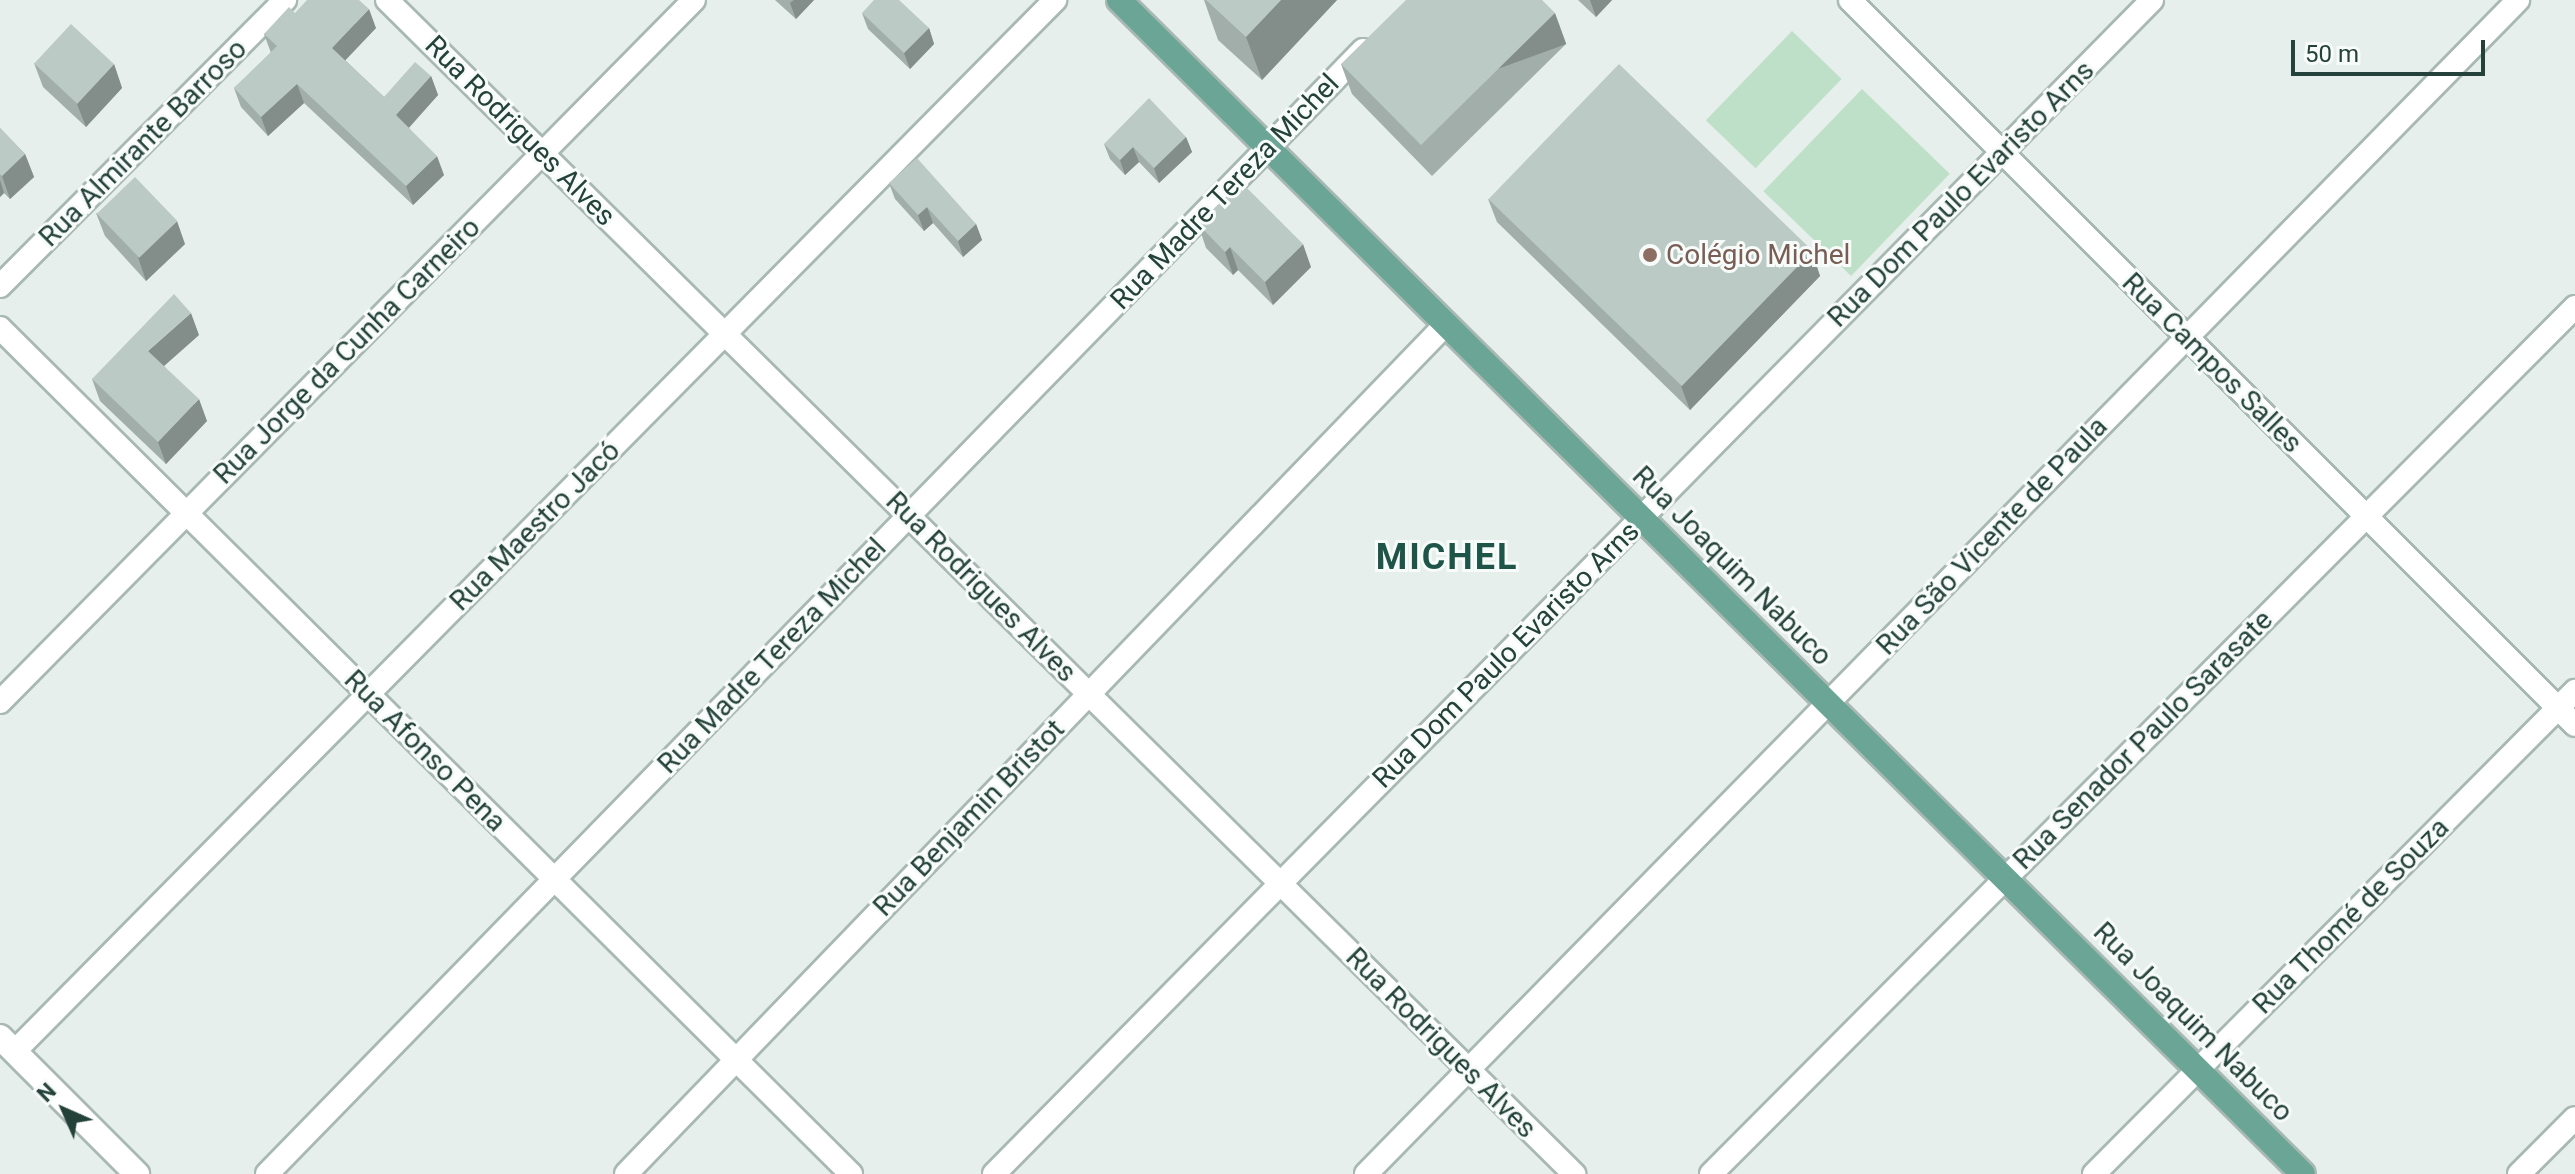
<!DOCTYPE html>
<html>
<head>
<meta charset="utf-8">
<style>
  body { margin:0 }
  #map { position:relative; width:2575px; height:1174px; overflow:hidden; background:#e6efeb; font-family:Roboto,sans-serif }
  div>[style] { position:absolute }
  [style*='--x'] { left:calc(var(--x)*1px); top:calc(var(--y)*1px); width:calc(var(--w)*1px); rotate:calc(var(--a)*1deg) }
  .green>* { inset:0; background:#bfe0c8; transform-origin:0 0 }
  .roads { filter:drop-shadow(2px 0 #a8b8b2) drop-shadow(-2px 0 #a8b8b2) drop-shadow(0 2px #a8b8b2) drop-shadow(0 -2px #a8b8b2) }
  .minor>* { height:22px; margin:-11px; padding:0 11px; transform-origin:11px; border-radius:11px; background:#fff }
  .tertiary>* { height:24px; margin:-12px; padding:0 12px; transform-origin:12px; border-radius:12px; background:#fff }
  .primary>* { height:24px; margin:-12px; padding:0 12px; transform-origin:12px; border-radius:12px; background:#6aa596 }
  .wall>* { inset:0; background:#a1aea9 }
  .shaded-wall>* { inset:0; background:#838d89; transform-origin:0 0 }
  .building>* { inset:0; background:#bbcac4; transform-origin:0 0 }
  .dots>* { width:22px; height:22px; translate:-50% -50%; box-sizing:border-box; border:4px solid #f7fbf9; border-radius:50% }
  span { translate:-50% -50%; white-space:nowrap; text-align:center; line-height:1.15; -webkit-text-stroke:6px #f7fbf9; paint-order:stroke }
  .street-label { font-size:28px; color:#24423a }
  .education-label { font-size:28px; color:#785e54 }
  .left { translate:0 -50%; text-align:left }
  .district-label { font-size:36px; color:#1f5548; font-weight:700; letter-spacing:2px }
  .north { position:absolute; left:24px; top:1070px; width:80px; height:80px; -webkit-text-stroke:6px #f7fbf9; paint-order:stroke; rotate:315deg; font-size:22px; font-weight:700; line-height:32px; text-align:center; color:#24423a }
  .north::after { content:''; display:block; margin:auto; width:28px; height:36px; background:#24423a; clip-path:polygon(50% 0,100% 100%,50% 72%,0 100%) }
  .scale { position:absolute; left:2291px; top:40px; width:194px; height:36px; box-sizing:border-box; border:4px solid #24423a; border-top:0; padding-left:10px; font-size:24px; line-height:28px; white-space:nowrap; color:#24423a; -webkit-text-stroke:6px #f7fbf9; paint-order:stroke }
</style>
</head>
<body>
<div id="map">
  <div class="green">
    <i style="left:1792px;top:31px;width:69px;height:124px;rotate:44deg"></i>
    <i style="left:1862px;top:89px;width:122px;height:142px;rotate:44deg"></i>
  </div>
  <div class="roads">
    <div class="minor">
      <i style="--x:387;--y:0;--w:1670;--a:44.68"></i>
      <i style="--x:1850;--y:0;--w:1025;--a:45"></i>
      <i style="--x:0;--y:286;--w:404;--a:-45.1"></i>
      <i style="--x:0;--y:328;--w:1200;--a:44.83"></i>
      <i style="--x:0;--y:702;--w:987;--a:-45.33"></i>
      <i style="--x:15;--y:1051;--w:1479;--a:-45.3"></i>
      <i style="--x:267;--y:1174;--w:1570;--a:-45.72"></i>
      <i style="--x:626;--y:1174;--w:1181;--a:-46.03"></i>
      <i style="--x:994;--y:1174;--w:1649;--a:-45.39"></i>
      <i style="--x:1366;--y:1174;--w:1645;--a:-45.54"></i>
      <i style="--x:1711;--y:1174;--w:1224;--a:-45.1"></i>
      <i style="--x:2094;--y:1174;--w:682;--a:-45.12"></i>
      <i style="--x:2519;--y:1174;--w:79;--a:-45"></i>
    </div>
    <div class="tertiary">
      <i style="--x:0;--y:1037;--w:194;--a:45"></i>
    </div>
    <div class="primary">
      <i style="--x:1119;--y:0;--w:1667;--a:44.76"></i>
    </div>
  </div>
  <div class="wall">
    <i style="clip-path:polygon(775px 0,814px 0,796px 19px)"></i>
    <i style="clip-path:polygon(1204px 0,1337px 0,1262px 80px,1218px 40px)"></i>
    <i style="clip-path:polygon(1578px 0,1612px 0,1596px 17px)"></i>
    <i style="clip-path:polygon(295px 13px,376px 28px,345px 60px,384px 97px,431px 76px,438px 95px,409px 128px,444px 175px,413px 205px,304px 103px,268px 136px,241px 107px,234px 88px,271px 53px,264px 34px)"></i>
    <i style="clip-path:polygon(862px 13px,929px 28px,934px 44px,910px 69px,868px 29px)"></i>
    <i style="clip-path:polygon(1566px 44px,1432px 176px,1352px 94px,1341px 64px)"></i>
    <i style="clip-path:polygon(34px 63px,114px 64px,122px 88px,86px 127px,43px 87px)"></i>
    <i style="clip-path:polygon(0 128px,25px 154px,34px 177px,10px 199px,4px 193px,0 197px)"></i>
    <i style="clip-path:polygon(1186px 137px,1192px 152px,1159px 183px,1139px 162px,1125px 175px,1110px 159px,1104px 144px)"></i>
    <i style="clip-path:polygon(889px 183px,976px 224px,982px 240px,963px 257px,933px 223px,924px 231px,895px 199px)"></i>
    <i style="clip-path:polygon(1488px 199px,1812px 252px,1820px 276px,1690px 410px,1497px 222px)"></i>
    <i style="clip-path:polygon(96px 213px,185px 244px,146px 281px,105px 236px)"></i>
    <i style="clip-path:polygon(1198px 224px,1311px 267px,1273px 305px,1238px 270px,1233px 275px,1206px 248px)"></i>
    <i style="clip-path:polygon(199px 335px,164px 366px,207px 421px,166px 464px,100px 401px,92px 379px)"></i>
  </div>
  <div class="shaded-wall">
    <i style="clip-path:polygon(794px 0,814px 0,796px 19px,790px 3px)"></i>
    <i style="clip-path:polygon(1281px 0,1337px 0,1262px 80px,1246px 37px)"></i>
    <i style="clip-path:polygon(1590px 0,1612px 0,1596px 17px)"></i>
    <i style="clip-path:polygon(369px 9px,376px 28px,339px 67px,332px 48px)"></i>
    <i style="left:1555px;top:13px;width:33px;height:188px;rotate:70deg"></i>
    <i style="clip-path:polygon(929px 28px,934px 44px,910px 69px,904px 53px)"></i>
    <i style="clip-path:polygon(114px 64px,122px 88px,86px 127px,77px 104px)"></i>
    <i style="clip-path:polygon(431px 76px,438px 95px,403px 134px,396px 115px)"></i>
    <i style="clip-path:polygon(297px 84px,304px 103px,268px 136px,261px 117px)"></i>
    <i style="clip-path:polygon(1186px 137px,1192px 152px,1159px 183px,1154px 168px)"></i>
    <i style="clip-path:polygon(1133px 147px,1139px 162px,1125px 175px,1120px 160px)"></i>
    <i style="clip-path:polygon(25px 154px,34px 177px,10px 199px,2px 176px)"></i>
    <i style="clip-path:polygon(437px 156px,444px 175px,413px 205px,406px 186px)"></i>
    <i style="clip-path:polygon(0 180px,4px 193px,0 197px)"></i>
    <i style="clip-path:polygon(927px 207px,933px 223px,924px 231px,918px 215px)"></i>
    <i style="clip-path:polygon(177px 221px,185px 244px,146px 281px,138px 257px)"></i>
    <i style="clip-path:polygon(976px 224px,982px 240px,963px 257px,958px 241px)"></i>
    <i style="clip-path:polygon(1303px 244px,1311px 267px,1273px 305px,1265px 282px)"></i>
    <i style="clip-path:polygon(1230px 247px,1238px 270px,1233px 275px,1225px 252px)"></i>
    <i style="clip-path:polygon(1812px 252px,1820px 276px,1690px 410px,1681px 386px)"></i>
    <i style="clip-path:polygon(191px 313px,199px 335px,156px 373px,148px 351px)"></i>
    <i style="clip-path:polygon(199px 399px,207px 421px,166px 464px,158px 442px)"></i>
  </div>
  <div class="building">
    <i style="clip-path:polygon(307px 0,359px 0,369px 9px,332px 48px,384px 97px,415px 62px,431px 76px,396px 115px,437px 156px,406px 186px,297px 84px,261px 117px,234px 88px,277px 46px,264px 34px,289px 7px,295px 13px)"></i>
    <i style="clip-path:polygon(874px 0,899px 0,929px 28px,904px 53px,862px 13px)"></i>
    <i style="clip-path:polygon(1206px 0,1281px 0,1246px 37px)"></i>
    <i style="clip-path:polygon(1406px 0,1542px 0,1555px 13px,1421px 145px,1341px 64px)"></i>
    <i style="left:71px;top:24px;width:59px;height:54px;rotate:43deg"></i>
    <i style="left:1619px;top:64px;width:269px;height:188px;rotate:44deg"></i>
    <i style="clip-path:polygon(1149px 98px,1186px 137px,1154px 168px,1133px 147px,1120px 160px,1104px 144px)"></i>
    <i style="clip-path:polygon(0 128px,25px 154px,2px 176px,0 174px)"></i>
    <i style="clip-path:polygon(917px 158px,976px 224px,958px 241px,927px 207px,918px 215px,889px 183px)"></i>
    <i style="left:135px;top:177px;width:61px;height:53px;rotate:46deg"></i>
    <i style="clip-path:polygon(1241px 182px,1303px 244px,1265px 282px,1230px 247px,1225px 252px,1198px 224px)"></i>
    <i style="clip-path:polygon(174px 294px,191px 313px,148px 351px,199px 399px,158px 442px,92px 379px)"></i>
  </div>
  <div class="dots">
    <i style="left:1650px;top:255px;background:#8d6e63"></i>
  </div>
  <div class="street-label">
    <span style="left:520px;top:131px;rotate:45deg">Rua Rodrigues Alves</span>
    <span style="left:143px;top:143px;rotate:-45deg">Rua Almirante Barroso</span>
    <span style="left:1225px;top:192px;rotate:-46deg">Rua Madre Tereza Michel</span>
    <span style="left:1961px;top:194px;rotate:-45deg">Rua Dom Paulo Evaristo Arns</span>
    <span style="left:347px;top:351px;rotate:-45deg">Rua Jorge da Cunha Carneiro</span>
    <span style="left:2212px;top:363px;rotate:45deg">Rua Campos Salles</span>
    <span style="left:535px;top:526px;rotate:-45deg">Rua Maestro Jacó</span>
    <span style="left:1992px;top:536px;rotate:-46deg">Rua São Vicente de Paula</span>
    <span style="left:1732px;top:566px;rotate:45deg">Rua Joaquim Nabuco</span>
    <span style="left:981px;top:587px;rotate:45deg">Rua Rodrigues Alves</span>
    <span style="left:1506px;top:655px;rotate:-45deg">Rua Dom Paulo Evaristo Arns</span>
    <span style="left:772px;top:656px;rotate:-46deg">Rua Madre Tereza Michel</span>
    <span style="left:2143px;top:740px;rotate:-45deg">Rua Senador Paulo Sarasate</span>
    <span style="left:425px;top:751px;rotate:45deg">Rua Afonso Pena</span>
    <span style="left:969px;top:818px;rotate:-46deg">Rua Benjamin Bristot</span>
    <span style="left:2351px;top:916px;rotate:-45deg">Rua Thomé de Souza</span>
    <span style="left:2193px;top:1022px;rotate:45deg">Rua Joaquim Nabuco</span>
    <span style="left:1441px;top:1043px;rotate:45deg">Rua Rodrigues Alves</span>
  </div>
  <div class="education-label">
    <span class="left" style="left:1666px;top:255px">Colégio Michel</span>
  </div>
  <div class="district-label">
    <span style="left:1447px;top:558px">MICHEL</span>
  </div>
  <div class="north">N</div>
  <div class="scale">50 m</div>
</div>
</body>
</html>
